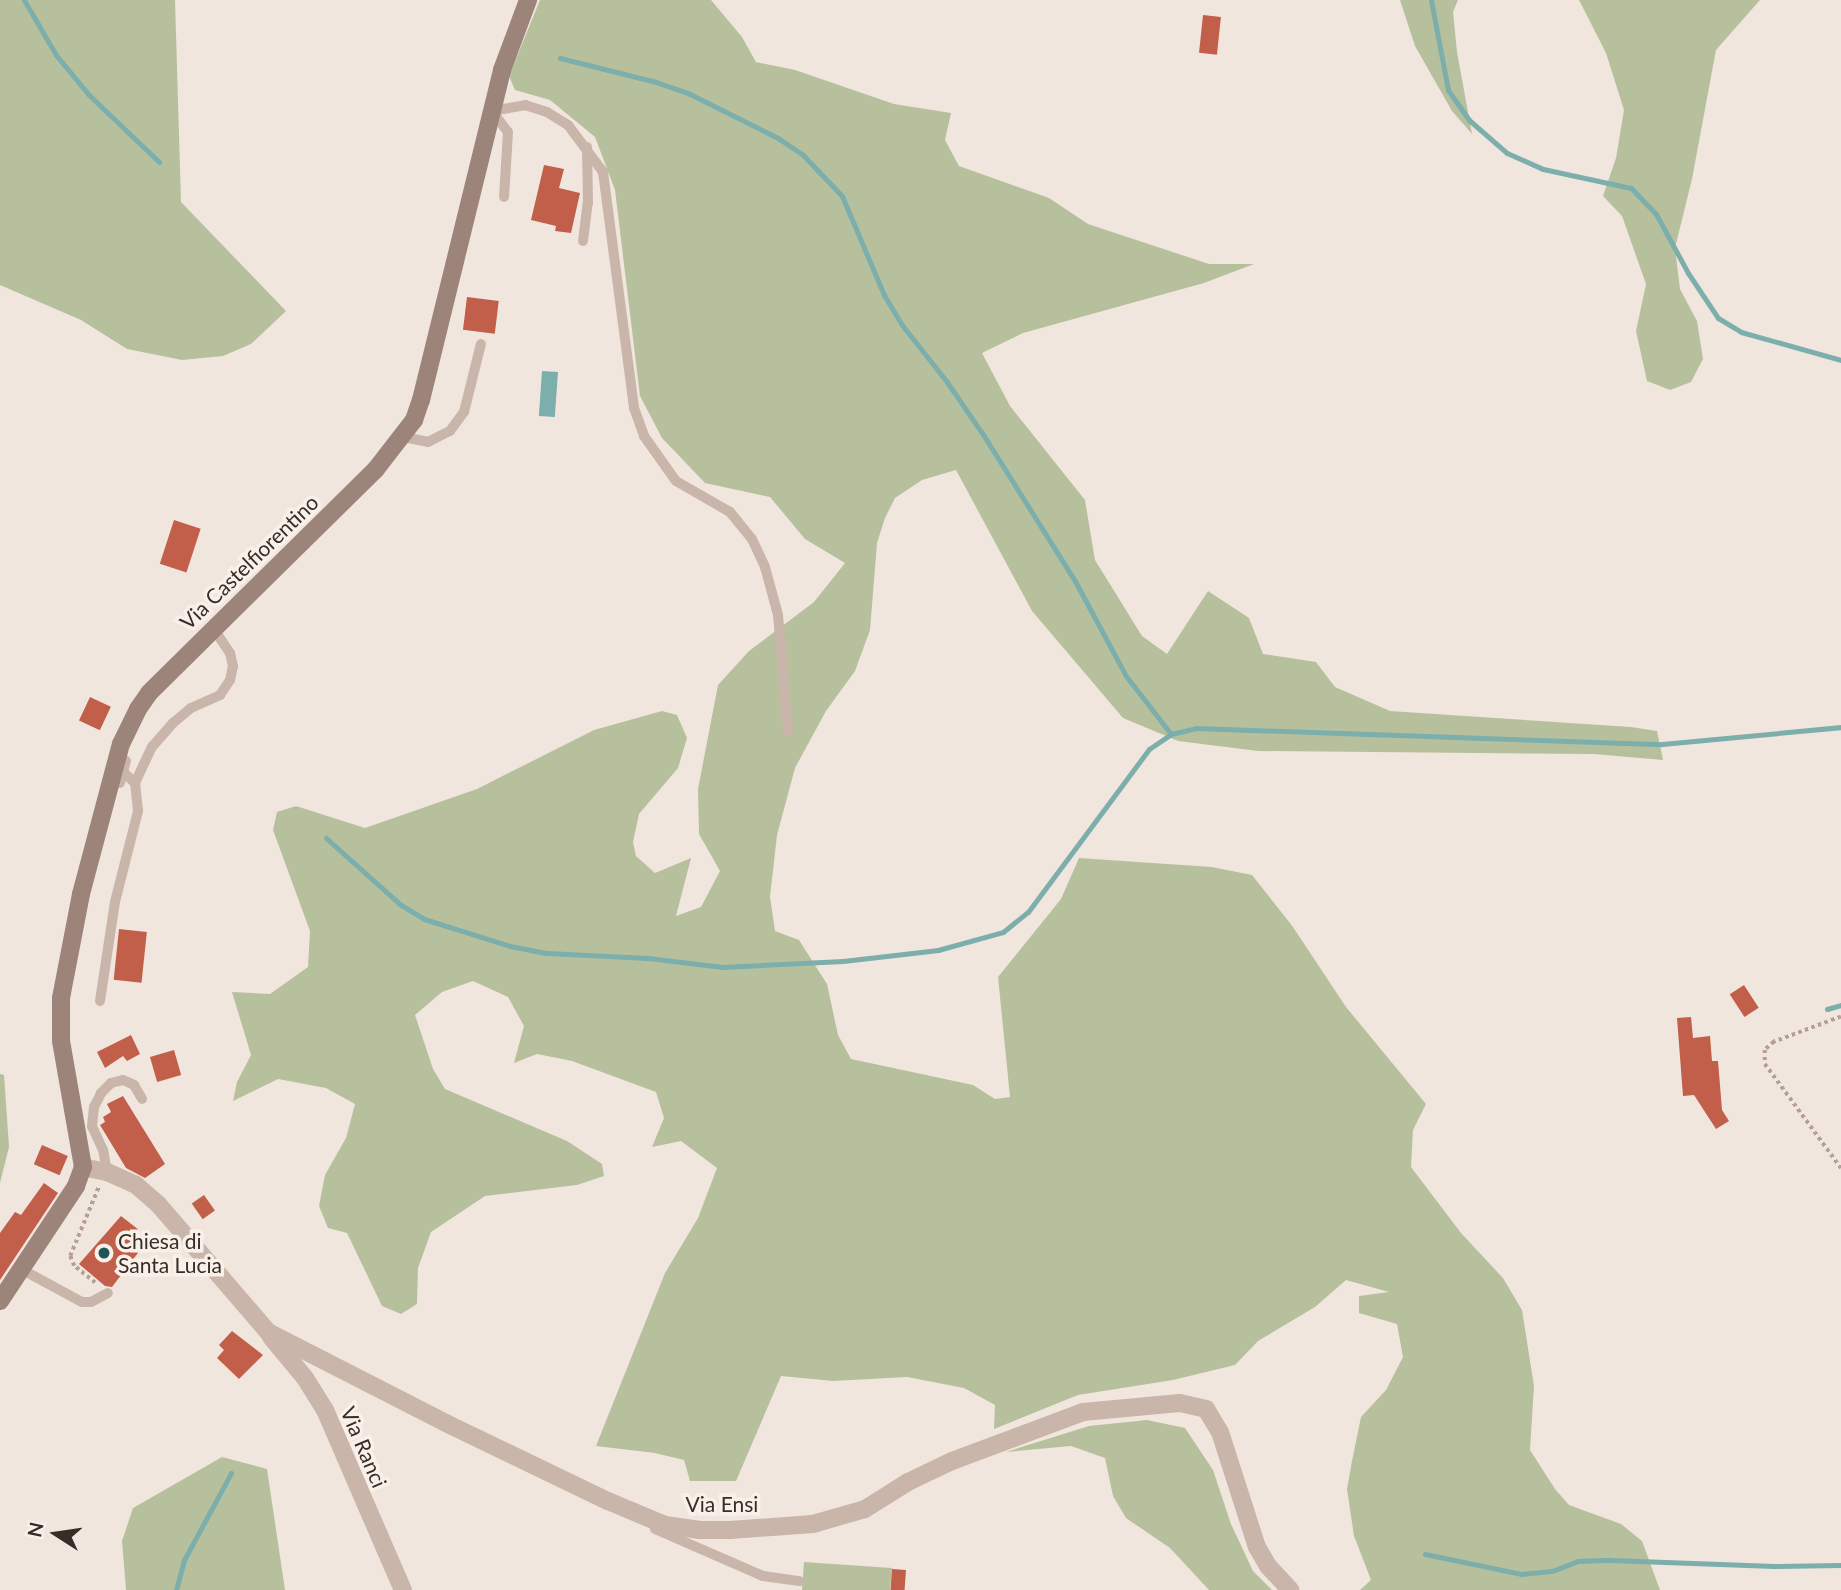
<!DOCTYPE html>
<html>
<head>
<meta charset="utf-8">
<style>
  body { margin:0 }
  #map { position:relative; width:1841px; height:1590px; overflow:hidden; background:#f1e6dd; font-family:Lato,sans-serif }
  div>[style] { position:absolute }
  [style*='--x'] { left:calc(var(--x)*1px); top:calc(var(--y)*1px); width:calc(var(--w)*1px); rotate:calc(var(--a)*1deg) }
  .green>* { inset:0; background:#b7c09d }
  .water>* { inset:0; background:#7caeac; transform-origin:0 0 }
  .stream>* { height:5px; margin:-2.5px; padding:0 2.5px; transform-origin:2.5px; border-radius:2.5px; background:#7caeac }
  .building>* { inset:0; background:#c25f4a; transform-origin:0 0 }
  .path>* { height:3.5px; margin-top:-1.75px; transform-origin:0; background:repeating-linear-gradient(90deg,#b59f93 0 3.5px,transparent 0 7px) }
  .lane>* { height:10px; margin:-5px; padding:0 5px; transform-origin:5px; border-radius:5px; background:#c9b5a9 }
  .street>* { height:18px; margin:-9px; padding:0 9px; transform-origin:9px; border-radius:9px; background:#c9b5a9 }
  .secondary>* { height:18px; margin:-9px; padding:0 9px; transform-origin:9px; border-radius:9px; background:#9d847a }
  .dots>* { width:19px; height:19px; translate:-50% -50%; box-sizing:border-box; border:4px solid #f9f1e9; border-radius:50% }
  span { translate:-50% -50%; white-space:nowrap; text-align:center; line-height:1.15; -webkit-text-stroke:7px #f9f1e9; paint-order:stroke }
  .street-label { font-size:21px; color:#362c28 }
  .poi-label { font-size:21px; color:#362c28 }
  .left { translate:0 -50%; text-align:left }
  .north { position:absolute; left:21px; top:1499px; width:70px; height:70px; -webkit-text-stroke:5px #f9f1e9; paint-order:stroke; rotate:282deg; font-size:19px; font-weight:700; line-height:28px; text-align:center; color:#362c28 }
  .north::after { content:''; display:block; margin:auto; width:24px; height:32px; background:#362c28; clip-path:polygon(50% 0,100% 100%,50% 72%,0 100%) }
</style>
</head>
<body>
<div id="map">
  <div class="green">
    <i style="clip-path:polygon(0 0,175px 0,181px 202px,286px 311px,251px 344px,223px 356px,182px 360px,127px 349px,81px 320px,0 285px)"></i>
    <i style="clip-path:polygon(540px 0,711px 0,742px 37px,756px 62px,795px 70px,894px 104px,951px 113px,945px 140px,959px 166px,1049px 198px,1088px 224px,1209px 264px,1254px 264px,1204px 283px,1023px 333px,982px 353px,1010px 406px,1085px 500px,1095px 560px,1142px 636px,1167px 654px,1208px 591px,1249px 618px,1263px 654px,1316px 662px,1335px 687px,1390px 711px,1631px 727px,1657px 731px,1663px 760px,1594px 754px,1258px 751px,1178px 741px,1123px 718px,1032px 611px,956px 470px,922px 480px,895px 498px,885px 518px,877px 543px,870px 630px,855px 671px,826px 711px,795px 768px,777px 835px,770px 897px,775px 931px,799px 940px,827px 984px,838px 1035px,851px 1059px,973px 1085px,995px 1099px,1010px 1097px,998px 977px,1061px 899px,1079px 858px,1212px 867px,1252px 875px,1293px 927px,1346px 1007px,1426px 1104px,1413px 1130px,1411px 1167px,1461px 1233px,1503px 1278px,1522px 1310px,1534px 1386px,1530px 1450px,1555px 1489px,1569px 1505px,1621px 1524px,1642px 1541px,1660px 1590px,1360px 1590px,1371px 1580px,1354px 1536px,1347px 1489px,1352px 1461px,1361px 1417px,1386px 1390px,1403px 1357px,1397px 1324px,1359px 1313px,1359px 1296px,1389px 1292px,1346px 1280px,1315px 1307px,1258px 1341px,1235px 1365px,1173px 1380px,1078px 1395px,994px 1429px,995px 1405px,964px 1388px,907px 1377px,833px 1381px,781px 1376px,736px 1481px,690px 1481px,684px 1460px,655px 1453px,596px 1446px,665px 1273px,698px 1218px,717px 1168px,681px 1141px,652px 1147px,664px 1118px,656px 1092px,572px 1061px,537px 1054px,514px 1063px,524px 1026px,508px 997px,473px 981px,442px 992px,415px 1015px,433px 1069px,445px 1089px,567px 1141px,602px 1164px,604px 1176px,577px 1185px,485px 1196px,431px 1232px,418px 1268px,417px 1304px,401px 1314px,382px 1306px,347px 1233px,328px 1228px,319px 1206px,325px 1175px,346px 1138px,355px 1104px,326px 1088px,278px 1079px,233px 1101px,237px 1082px,251px 1055px,232px 992px,270px 994px,308px 967px,310px 931px,273px 830px,277px 812px,296px 806px,365px 828px,477px 789px,594px 730px,662px 711px,677px 715px,687px 738px,678px 768px,639px 814px,633px 842px,636px 856px,655px 873px,691px 858px,676px 916px,701px 907px,720px 871px,699px 834px,698px 789px,718px 685px,749px 651px,814px 602px,845px 563px,805px 539px,770px 497px,705px 483px,662px 438px,640px 396px,615px 190px,595px 137px,550px 100px,515px 90px,509px 76px)"></i>
    <i style="clip-path:polygon(1400px 0,1458px 0,1453px 12px,1457px 52px,1472px 134px,1452px 111px,1415px 46px)"></i>
    <i style="clip-path:polygon(1579px 0,1760px 0,1716px 50px,1692px 179px,1675px 248px,1680px 289px,1697px 321px,1703px 359px,1691px 382px,1670px 390px,1647px 381px,1636px 331px,1646px 284px,1622px 216px,1603px 196px,1616px 158px,1624px 110px,1606px 53px)"></i>
    <i style="clip-path:polygon(0 1074px,4px 1075px,9px 1147px,0 1183px)"></i>
    <i style="clip-path:polygon(1147px 1420px,1185px 1428px,1213px 1470px,1231px 1524px,1253px 1571px,1272px 1590px,1209px 1590px,1170px 1548px,1126px 1518px,1113px 1496px,1105px 1458px,1071px 1446px,1006px 1452px,1089px 1426px)"></i>
    <i style="clip-path:polygon(222px 1457px,267px 1469px,285px 1590px,126px 1590px,122px 1541px,133px 1508px)"></i>
    <i style="clip-path:polygon(804px 1562px,892px 1568px,890px 1590px,802px 1590px)"></i>
  </div>
  <div class="water">
    <i style="left:542px;top:371px;width:16px;height:45px;rotate:4deg"></i>
  </div>
  <div class="stream">
    <i style="--x:24;--y:0;--w:64;--a:59.8"></i>
    <i style="--x:56;--y:55;--w:52;--a:50.5"></i>
    <i style="--x:89;--y:95;--w:97;--a:43.7"></i>
    <i style="--x:1431;--y:0;--w:92;--a:79.3"></i>
    <i style="--x:1448;--y:90;--w:37;--a:55"></i>
    <i style="--x:1469;--y:120;--w:50;--a:41"></i>
    <i style="--x:1507;--y:153;--w:39;--a:24"></i>
    <i style="--x:1543;--y:169;--w:90;--a:12.2"></i>
    <i style="--x:1631;--y:188;--w:36;--a:46"></i>
    <i style="--x:1656;--y:214;--w:67;--a:61.5"></i>
    <i style="--x:1688;--y:273;--w:54;--a:56.3"></i>
    <i style="--x:1718;--y:318;--w:27;--a:31"></i>
    <i style="--x:1741;--y:332;--w:104;--a:15.6"></i>
    <i style="--x:560;--y:58;--w:99;--a:14"></i>
    <i style="--x:656;--y:82;--w:34;--a:19"></i>
    <i style="--x:688;--y:93;--w:101;--a:26.6"></i>
    <i style="--x:778;--y:138;--w:30;--a:34"></i>
    <i style="--x:803;--y:155;--w:57;--a:46.4"></i>
    <i style="--x:842;--y:196;--w:108;--a:67"></i>
    <i style="--x:884;--y:295;--w:35;--a:59"></i>
    <i style="--x:902;--y:325;--w:73;--a:51.7"></i>
    <i style="--x:947;--y:382;--w:65;--a:55.6"></i>
    <i style="--x:984;--y:436;--w:171;--a:57.9"></i>
    <i style="--x:1075;--y:581;--w:108;--a:61.8"></i>
    <i style="--x:1126;--y:676;--w:73;--a:52.2"></i>
    <i style="--x:326;--y:838;--w:101;--a:41.8"></i>
    <i style="--x:401;--y:905;--w:27;--a:31"></i>
    <i style="--x:424;--y:919;--w:90;--a:17.4"></i>
    <i style="--x:510;--y:946;--w:38;--a:11"></i>
    <i style="--x:547;--y:953;--w:101;--a:2.8"></i>
    <i style="--x:648;--y:958;--w:75;--a:6.9"></i>
    <i style="--x:722;--y:967;--w:121;--a:-2.8"></i>
    <i style="--x:843;--y:961;--w:96;--a:-6.6"></i>
    <i style="--x:938;--y:950;--w:67;--a:-15.5"></i>
    <i style="--x:1003;--y:932;--w:32;--a:-39"></i>
    <i style="--x:1028;--y:912;--w:203;--a:-53.4"></i>
    <i style="--x:1149;--y:749;--w:27;--a:-34"></i>
    <i style="--x:1171;--y:734;--w:26;--a:-13"></i>
    <i style="--x:1196;--y:728;--w:466;--a:2"></i>
    <i style="--x:1662;--y:744;--w:180;--a:-5.4"></i>
    <i style="--x:1827;--y:1009;--w:15;--a:-16"></i>
    <i style="--x:1425;--y:1554;--w:99;--a:11.7"></i>
    <i style="--x:1522;--y:1574;--w:30;--a:-6"></i>
    <i style="--x:1552;--y:1571;--w:28;--a:-21"></i>
    <i style="--x:1578;--y:1561;--w:33;--a:-2"></i>
    <i style="--x:1611;--y:1560;--w:163;--a:2.1"></i>
    <i style="--x:1774;--y:1566;--w:67;--a:-0.9"></i>
    <i style="--x:176;--y:1590;--w:31;--a:-75"></i>
    <i style="--x:184;--y:1560;--w:99;--a:-61.6"></i>
  </div>
  <div class="building">
    <i style="left:1203px;top:15px;width:18px;height:38px;rotate:6deg"></i>
    <i style="clip-path:polygon(544px 165px,564px 169px,559px 188px,580px 193px,571px 233px,555px 231px,556px 226px,531px 220px)"></i>
    <i style="left:467px;top:297px;width:32px;height:33px;rotate:7deg"></i>
    <i style="left:174px;top:520px;width:28px;height:46px;rotate:18deg"></i>
    <i style="left:90px;top:697px;width:23px;height:26px;rotate:25deg"></i>
    <i style="left:119px;top:929px;width:28px;height:51px;rotate:6deg"></i>
    <i style="left:1744px;top:985px;width:27px;height:17px;rotate:57deg"></i>
    <i style="clip-path:polygon(1691px 1017px,1693px 1038px,1710px 1036px,1712px 1061px,1718px 1061px,1722px 1110px,1729px 1121px,1716px 1129px,1694px 1095px,1683px 1096px,1677px 1018px)"></i>
    <i style="clip-path:polygon(131px 1035px,140px 1054px,127px 1061px,123px 1056px,105px 1068px,97px 1052px)"></i>
    <i style="left:174px;top:1050px;width:26px;height:25px;rotate:74deg"></i>
    <i style="clip-path:polygon(123px 1096px,165px 1164px,145px 1178px,126px 1168px,100px 1125px,105px 1122px,103px 1117px,111px 1112px,107px 1104px)"></i>
    <i style="left:42px;top:1145px;width:28px;height:21px;rotate:23deg"></i>
    <i style="clip-path:polygon(44px 1183px,58px 1193px,0 1280px,0 1233px,15px 1212px,21px 1215px)"></i>
    <i style="left:204px;top:1195px;width:19px;height:15px;rotate:55deg"></i>
    <i style="clip-path:polygon(121px 1216px,139px 1230px,130px 1241px,141px 1249px,112px 1287px,105px 1286px,79px 1264px)"></i>
    <i style="clip-path:polygon(232px 1331px,263px 1355px,239px 1379px,217px 1358px,224px 1350px,219px 1345px)"></i>
    <i style="left:892px;top:1569px;width:14px;height:21px;rotate:4deg"></i>
  </div>
  <div class="path">
    <i style="--x:1841;--y:1017;--w:72;--a:159.5"></i>
    <i style="--x:1774;--y:1042;--w:12;--a:138"></i>
    <i style="--x:1765;--y:1050;--w:14;--a:90"></i>
    <i style="--x:1765;--y:1064;--w:129;--a:53.8"></i>
    <i style="--x:95;--y:1283;--w:27;--a:-141"></i>
    <i style="--x:74;--y:1266;--w:11;--a:-112"></i>
    <i style="--x:70;--y:1256;--w:76;--a:-67.5"></i>
  </div>
  <div class="lane">
    <i style="--x:492;--y:111;--w:34;--a:-10"></i>
    <i style="--x:525;--y:105;--w:23;--a:18"></i>
    <i style="--x:547;--y:112;--w:25;--a:32"></i>
    <i style="--x:568;--y:125;--w:59;--a:53.3"></i>
    <i style="--x:603;--y:172;--w:238;--a:82.5"></i>
    <i style="--x:634;--y:408;--w:30;--a:70"></i>
    <i style="--x:644;--y:436;--w:55;--a:54.6"></i>
    <i style="--x:676;--y:481;--w:62;--a:29.9"></i>
    <i style="--x:730;--y:512;--w:35;--a:51"></i>
    <i style="--x:752;--y:539;--w:31;--a:65"></i>
    <i style="--x:765;--y:567;--w:50;--a:74.8"></i>
    <i style="--x:778;--y:615;--w:117;--a:85.1"></i>
    <i style="--x:492;--y:111;--w:26;--a:53"></i>
    <i style="--x:508;--y:132;--w:65;--a:93.5"></i>
    <i style="--x:583;--y:241;--w:38;--a:-83"></i>
    <i style="--x:588;--y:203;--w:56;--a:-91"></i>
    <i style="--x:403;--y:437;--w:25;--a:11"></i>
    <i style="--x:428;--y:442;--w:25;--a:-27"></i>
    <i style="--x:450;--y:431;--w:24;--a:-54"></i>
    <i style="--x:464;--y:412;--w:70;--a:-76"></i>
    <i style="--x:120;--y:783;--w:23;--a:-75"></i>
    <i style="--x:135;--y:783;--w:40;--a:-65"></i>
    <i style="--x:152;--y:747;--w:32;--a:-49"></i>
    <i style="--x:173;--y:723;--w:23;--a:-40"></i>
    <i style="--x:191;--y:708;--w:32;--a:-24"></i>
    <i style="--x:220;--y:695;--w:18;--a:-56"></i>
    <i style="--x:230;--y:680;--w:14;--a:-78"></i>
    <i style="--x:233;--y:666;--w:13;--a:-103"></i>
    <i style="--x:230;--y:653;--w:30;--a:-124"></i>
    <i style="--x:100;--y:1001;--w:100;--a:-81.4"></i>
    <i style="--x:115;--y:902;--w:94;--a:-75.8"></i>
    <i style="--x:138;--y:811;--w:28;--a:-96"></i>
    <i style="--x:135;--y:783;--w:16;--a:-137"></i>
    <i style="--x:123;--y:772;--w:11;--a:-165"></i>
    <i style="--x:107;--y:1172;--w:22;--a:-100"></i>
    <i style="--x:103;--y:1150;--w:26;--a:-115"></i>
    <i style="--x:92;--y:1126;--w:19;--a:-84"></i>
    <i style="--x:94;--y:1107;--w:16;--a:-63"></i>
    <i style="--x:101;--y:1093;--w:14;--a:-45"></i>
    <i style="--x:111;--y:1083;--w:12;--a:-14"></i>
    <i style="--x:123;--y:1080;--w:12;--a:24"></i>
    <i style="--x:134;--y:1085;--w:16;--a:60"></i>
    <i style="--x:21;--y:1269;--w:69;--a:28.4"></i>
    <i style="--x:82;--y:1302;--w:9;--a:0"></i>
    <i style="--x:91;--y:1302;--w:19;--a:-28"></i>
    <i style="--x:655;--y:1529;--w:118;--a:23.5"></i>
    <i style="--x:763;--y:1576;--w:37;--a:8"></i>
  </div>
  <div class="street">
    <i style="--x:83;--y:1167;--w:25;--a:12"></i>
    <i style="--x:107;--y:1172;--w:32;--a:24"></i>
    <i style="--x:136;--y:1185;--w:29;--a:41"></i>
    <i style="--x:158;--y:1204;--w:169;--a:49.3"></i>
    <i style="--x:268;--y:1332;--w:207;--a:27.1"></i>
    <i style="--x:452;--y:1426;--w:173;--a:25.7"></i>
    <i style="--x:608;--y:1501;--w:62;--a:22.8"></i>
    <i style="--x:665;--y:1525;--w:34;--a:8"></i>
    <i style="--x:699;--y:1530;--w:31;--a:0"></i>
    <i style="--x:730;--y:1530;--w:83;--a:-4.1"></i>
    <i style="--x:813;--y:1524;--w:54;--a:-16.1"></i>
    <i style="--x:865;--y:1509;--w:51;--a:-32.1"></i>
    <i style="--x:908;--y:1482;--w:49;--a:-25.5"></i>
    <i style="--x:952;--y:1461;--w:140;--a:-20.5"></i>
    <i style="--x:1083;--y:1412;--w:97;--a:-5.3"></i>
    <i style="--x:1180;--y:1403;--w:27;--a:13"></i>
    <i style="--x:1206;--y:1409;--w:27;--a:59"></i>
    <i style="--x:1220;--y:1432;--w:121;--a:72.2"></i>
    <i style="--x:1257;--y:1547;--w:22;--a:60"></i>
    <i style="--x:1268;--y:1566;--w:33;--a:47"></i>
    <i style="--x:271;--y:1337;--w:53;--a:50.3"></i>
    <i style="--x:305;--y:1378;--w:38;--a:58"></i>
    <i style="--x:325;--y:1410;--w:196;--a:66.6"></i>
  </div>
  <div class="secondary">
    <i style="--x:0;--y:1301;--w:138;--a:-56.5"></i>
    <i style="--x:76;--y:1186;--w:20;--a:-70"></i>
    <i style="--x:83;--y:1167;--w:128;--a:-99.9"></i>
    <i style="--x:61;--y:1041;--w:43;--a:-90"></i>
    <i style="--x:61;--y:998;--w:106;--a:-79.1"></i>
    <i style="--x:81;--y:894;--w:155;--a:-75.1"></i>
    <i style="--x:121;--y:744;--w:39;--a:-64"></i>
    <i style="--x:138;--y:709;--w:19;--a:-55"></i>
    <i style="--x:149;--y:693;--w:319;--a:-44.6"></i>
    <i style="--x:376;--y:469;--w:62;--a:-52.2"></i>
    <i style="--x:414;--y:420;--w:21;--a:-71"></i>
    <i style="--x:421;--y:400;--w:340;--a:-76.2"></i>
    <i style="--x:502;--y:70;--w:75;--a:-69.6"></i>
  </div>
  <div class="dots">
    <i style="left:104px;top:1253px;background:#1f5757"></i>
  </div>
  <div class="street-label">
    <span style="left:249px;top:562px;rotate:-44deg">Via Castelfiorentino</span>
    <span style="left:364px;top:1447px;rotate:67deg">Via Ranci</span>
    <span style="left:722px;top:1504px">Via Ensi</span>
  </div>
  <div class="poi-label">
    <span class="left" style="left:118px;top:1253px">Chiesa di<br>Santa Lucia</span>
  </div>
  <div class="north">N</div>
</div>
</body>
</html>
